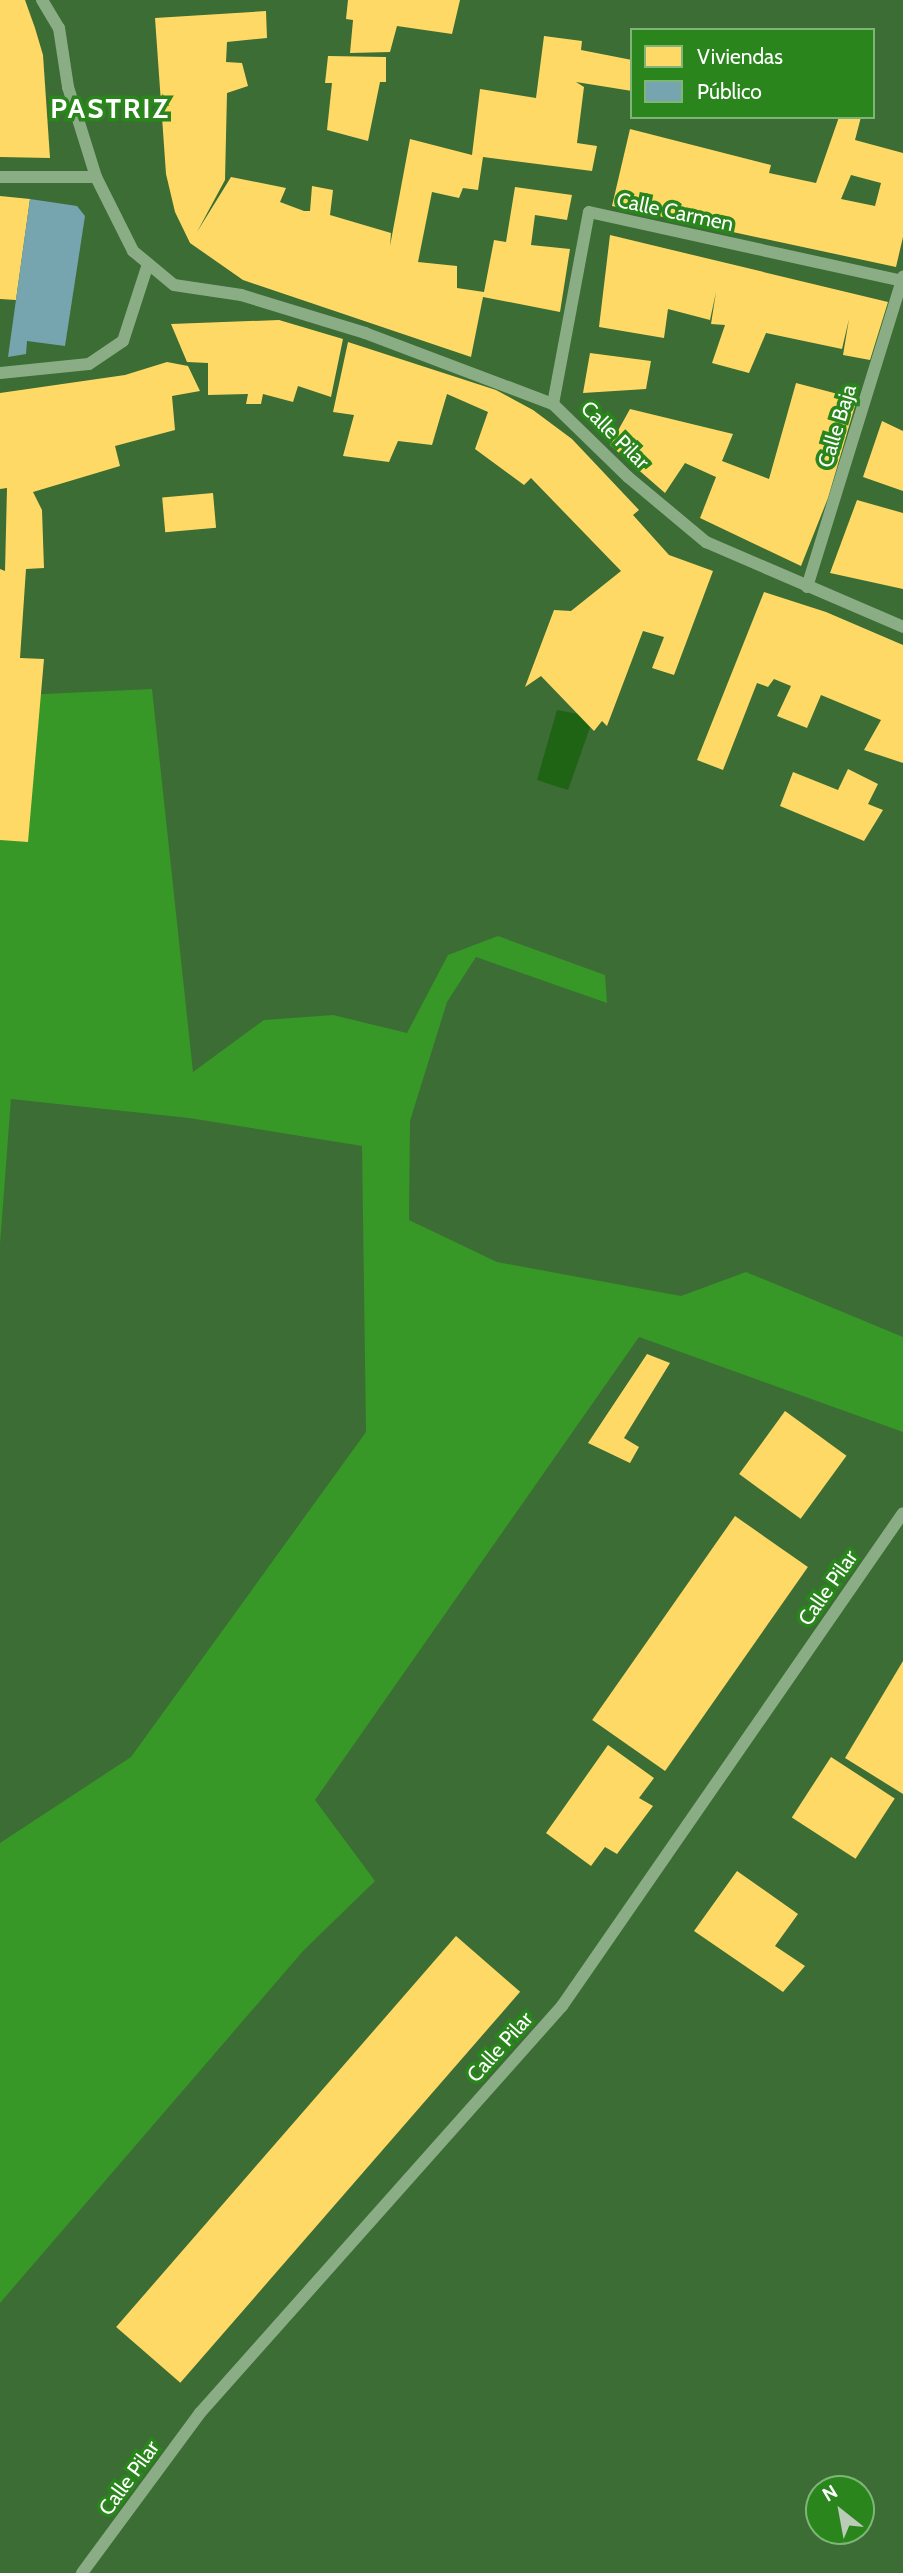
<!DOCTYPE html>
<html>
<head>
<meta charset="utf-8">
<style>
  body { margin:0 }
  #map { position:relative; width:903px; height:2573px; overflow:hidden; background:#3b6d34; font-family:Cabin,sans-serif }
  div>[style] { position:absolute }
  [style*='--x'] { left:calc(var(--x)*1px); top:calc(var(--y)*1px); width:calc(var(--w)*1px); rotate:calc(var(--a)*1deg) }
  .green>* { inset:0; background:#379727 }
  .water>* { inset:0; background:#1f6415 }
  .homes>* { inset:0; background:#ffd966; transform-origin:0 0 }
  .public>* { inset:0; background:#76a5af }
  .minor>* { height:12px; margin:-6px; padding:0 6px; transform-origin:6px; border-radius:6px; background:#8bad86 }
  span { translate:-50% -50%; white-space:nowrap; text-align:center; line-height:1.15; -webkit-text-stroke:7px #29851c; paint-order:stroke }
  .street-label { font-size:21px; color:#fff }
  .district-label { font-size:28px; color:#fff; font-weight:700; letter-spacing:2px }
  .legend { position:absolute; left:630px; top:28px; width:245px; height:91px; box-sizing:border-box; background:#29851c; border:2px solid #7fb677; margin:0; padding:9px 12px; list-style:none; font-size:21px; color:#fff }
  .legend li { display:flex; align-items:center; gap:14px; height:35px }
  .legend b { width:35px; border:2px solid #7fb677 }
  .north { position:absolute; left:805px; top:2475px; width:70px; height:70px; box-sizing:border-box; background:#29851c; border:2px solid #7fb677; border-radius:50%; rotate:329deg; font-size:19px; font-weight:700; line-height:28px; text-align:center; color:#fff }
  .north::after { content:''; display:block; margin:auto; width:24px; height:32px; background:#baccb8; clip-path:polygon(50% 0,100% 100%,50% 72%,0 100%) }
</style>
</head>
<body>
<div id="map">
  <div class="green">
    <i style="clip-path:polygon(152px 689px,193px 1072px,264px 1020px,333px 1015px,407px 1033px,448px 955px,498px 936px,605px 975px,607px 1003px,476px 957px,447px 1002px,410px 1121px,409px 1220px,497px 1262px,681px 1296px,746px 1272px,903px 1337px,903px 1432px,639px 1337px,315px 1800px,375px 1881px,303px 1951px,0 2303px,0 1843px,131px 1757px,366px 1432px,362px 1146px,189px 1118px,11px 1099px,0 1244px,0 696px)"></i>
  </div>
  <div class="water">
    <i style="clip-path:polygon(557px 710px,578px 714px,590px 727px,568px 790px,537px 780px)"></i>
  </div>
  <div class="homes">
    <i style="clip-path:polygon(0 0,25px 0,35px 28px,43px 55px,50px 158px,0 157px)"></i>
    <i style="clip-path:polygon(348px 0,460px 0,452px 34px,397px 26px,390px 52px,350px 53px,353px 20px,346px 19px)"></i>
    <i style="clip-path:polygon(266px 11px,267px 38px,227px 42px,226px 62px,242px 63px,248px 86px,227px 93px,225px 180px,197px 232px,231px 177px,286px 188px,280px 202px,304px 211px,310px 211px,312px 186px,333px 190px,330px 215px,391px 233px,390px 246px,410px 139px,472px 155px,480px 89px,536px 98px,544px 36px,582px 41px,581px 50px,632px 60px,632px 91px,576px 82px,584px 87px,577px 143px,597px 146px,592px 171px,483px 157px,478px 190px,463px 188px,459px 198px,432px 192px,418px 262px,457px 266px,457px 288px,484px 292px,494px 240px,506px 242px,515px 187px,572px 195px,567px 220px,535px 215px,531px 245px,570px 249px,560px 312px,483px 297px,471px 357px,243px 280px,190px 243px,175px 212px,166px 174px,155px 18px)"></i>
    <i style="clip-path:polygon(328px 56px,386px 57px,386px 82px,380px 82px,368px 141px,327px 130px,332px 83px,325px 83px)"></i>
    <i style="clip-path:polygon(evenodd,839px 117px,861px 117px,855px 140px,903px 153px,903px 237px,896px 267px,612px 206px,630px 129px,771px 165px,769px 173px,816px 183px,839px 117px,851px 175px,881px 183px,875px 206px,841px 199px,851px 175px)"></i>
    <i style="clip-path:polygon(0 196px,30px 199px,16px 300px,0 299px)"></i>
    <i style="clip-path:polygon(610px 235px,888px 302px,870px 360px,843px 355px,849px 319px,842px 349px,766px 333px,749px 373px,712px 363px,725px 325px,711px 324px,716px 292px,710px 320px,668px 309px,664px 338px,599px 327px)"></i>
    <i style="clip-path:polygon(279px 320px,343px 339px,331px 397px,298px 386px,293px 402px,263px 394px,261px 404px,246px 404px,248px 394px,208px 395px,208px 363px,187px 362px,171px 324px)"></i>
    <i style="clip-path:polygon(348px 342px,496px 390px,533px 410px,572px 439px,639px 510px,633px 515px,669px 555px,713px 571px,674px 675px,652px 668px,664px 637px,643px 631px,607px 726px,602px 721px,594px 731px,541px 676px,525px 687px,554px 610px,571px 611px,621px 571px,531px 478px,524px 485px,475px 449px,488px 412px,447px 394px,432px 445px,398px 441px,389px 462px,343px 456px,354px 415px,333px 412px)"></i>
    <i style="clip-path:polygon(590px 353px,651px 361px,646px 389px,583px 393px)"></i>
    <i style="clip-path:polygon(167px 362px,188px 366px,200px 391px,172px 396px,175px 430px,115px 446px,120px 466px,33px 492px,42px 510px,44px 568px,26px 569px,20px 658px,44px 659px,28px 842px,0 840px,0 569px,5px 571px,7px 488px,0 489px,0 393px,125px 375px)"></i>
    <i style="clip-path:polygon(796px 383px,857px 399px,828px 498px,801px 566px,700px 518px,716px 477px,685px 463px,665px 493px,610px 445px,630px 409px,733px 434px,722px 461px,769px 479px)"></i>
    <i style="clip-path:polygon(882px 421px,903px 431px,903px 491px,863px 477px)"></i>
    <i style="left:213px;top:493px;width:35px;height:51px;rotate:85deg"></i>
    <i style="clip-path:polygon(857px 500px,903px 513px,903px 589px,830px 573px)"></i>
    <i style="clip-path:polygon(764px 592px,826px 612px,903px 645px,903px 763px,864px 750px,881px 720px,821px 695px,807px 728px,777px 716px,791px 686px,774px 679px,768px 687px,757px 683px,723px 770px,697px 760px)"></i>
    <i style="clip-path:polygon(848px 769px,878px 784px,868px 804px,883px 810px,864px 841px,780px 806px,793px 772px,838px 790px)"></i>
    <i style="clip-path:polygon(647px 1354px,670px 1363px,624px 1438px,639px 1447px,630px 1463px,588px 1443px)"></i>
    <i style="left:785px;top:1411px;width:76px;height:78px;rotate:36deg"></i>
    <i style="left:735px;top:1516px;width:89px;height:249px;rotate:35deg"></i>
    <i style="clip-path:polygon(903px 1661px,903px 1794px,845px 1758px)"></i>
    <i style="clip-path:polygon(608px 1745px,654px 1778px,639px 1798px,653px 1806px,617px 1854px,605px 1847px,591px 1866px,546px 1833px)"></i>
    <i style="left:831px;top:1757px;width:76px;height:72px;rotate:33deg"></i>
    <i style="clip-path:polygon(737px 1871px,798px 1914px,775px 1946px,805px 1966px,783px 1992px,694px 1931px)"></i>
    <i style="left:456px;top:1936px;width:85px;height:518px;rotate:41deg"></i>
  </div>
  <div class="public">
    <i style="clip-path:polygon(30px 199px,77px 206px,85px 216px,65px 346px,27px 341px,26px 354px,8px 357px)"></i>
  </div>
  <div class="minor">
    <i style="--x:42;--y:0;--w:33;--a:59"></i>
    <i style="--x:59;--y:28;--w:60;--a:81.3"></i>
    <i style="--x:68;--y:87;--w:94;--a:72.7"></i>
    <i style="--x:96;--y:177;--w:83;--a:63.4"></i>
    <i style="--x:133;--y:251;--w:53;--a:39.7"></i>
    <i style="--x:174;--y:285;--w:68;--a:8.5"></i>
    <i style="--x:241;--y:295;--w:130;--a:17"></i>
    <i style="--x:365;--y:333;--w:201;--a:20.7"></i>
    <i style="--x:553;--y:404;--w:105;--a:44.2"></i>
    <i style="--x:628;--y:477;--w:102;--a:39.8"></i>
    <i style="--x:706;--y:542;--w:215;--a:23.3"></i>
    <i style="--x:0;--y:177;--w:96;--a:0"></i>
    <i style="--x:0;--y:373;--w:89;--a:-5.8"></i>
    <i style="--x:89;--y:364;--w:41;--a:-34.1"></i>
    <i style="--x:123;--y:341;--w:81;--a:-72"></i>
    <i style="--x:553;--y:404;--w:195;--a:-79.4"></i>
    <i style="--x:589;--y:212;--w:321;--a:12.4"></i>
    <i style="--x:807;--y:587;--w:325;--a:-72.8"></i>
    <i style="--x:82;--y:2573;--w:199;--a:-53.6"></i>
    <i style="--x:200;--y:2413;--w:545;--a:-48.35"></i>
    <i style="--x:562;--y:2006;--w:599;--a:-55.33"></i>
  </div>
  <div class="street-label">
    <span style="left:675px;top:212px;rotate:12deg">Calle Carmen</span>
    <span style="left:837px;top:426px;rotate:-73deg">Calle Baja</span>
    <span style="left:615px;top:435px;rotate:45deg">Calle Pilar</span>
    <span style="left:828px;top:1588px;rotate:-55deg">Calle Pilar</span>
    <span style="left:500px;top:2047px;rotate:-48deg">Calle Pilar</span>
    <span style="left:129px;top:2478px;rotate:-54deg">Calle Pilar</span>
  </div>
  <div class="district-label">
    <span style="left:110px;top:108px">PASTRIZ</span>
  </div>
  <ul class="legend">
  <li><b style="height:19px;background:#ffd966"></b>Viviendas</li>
  <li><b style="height:19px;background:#76a5af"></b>Público</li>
  </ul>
  <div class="north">N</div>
</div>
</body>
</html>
